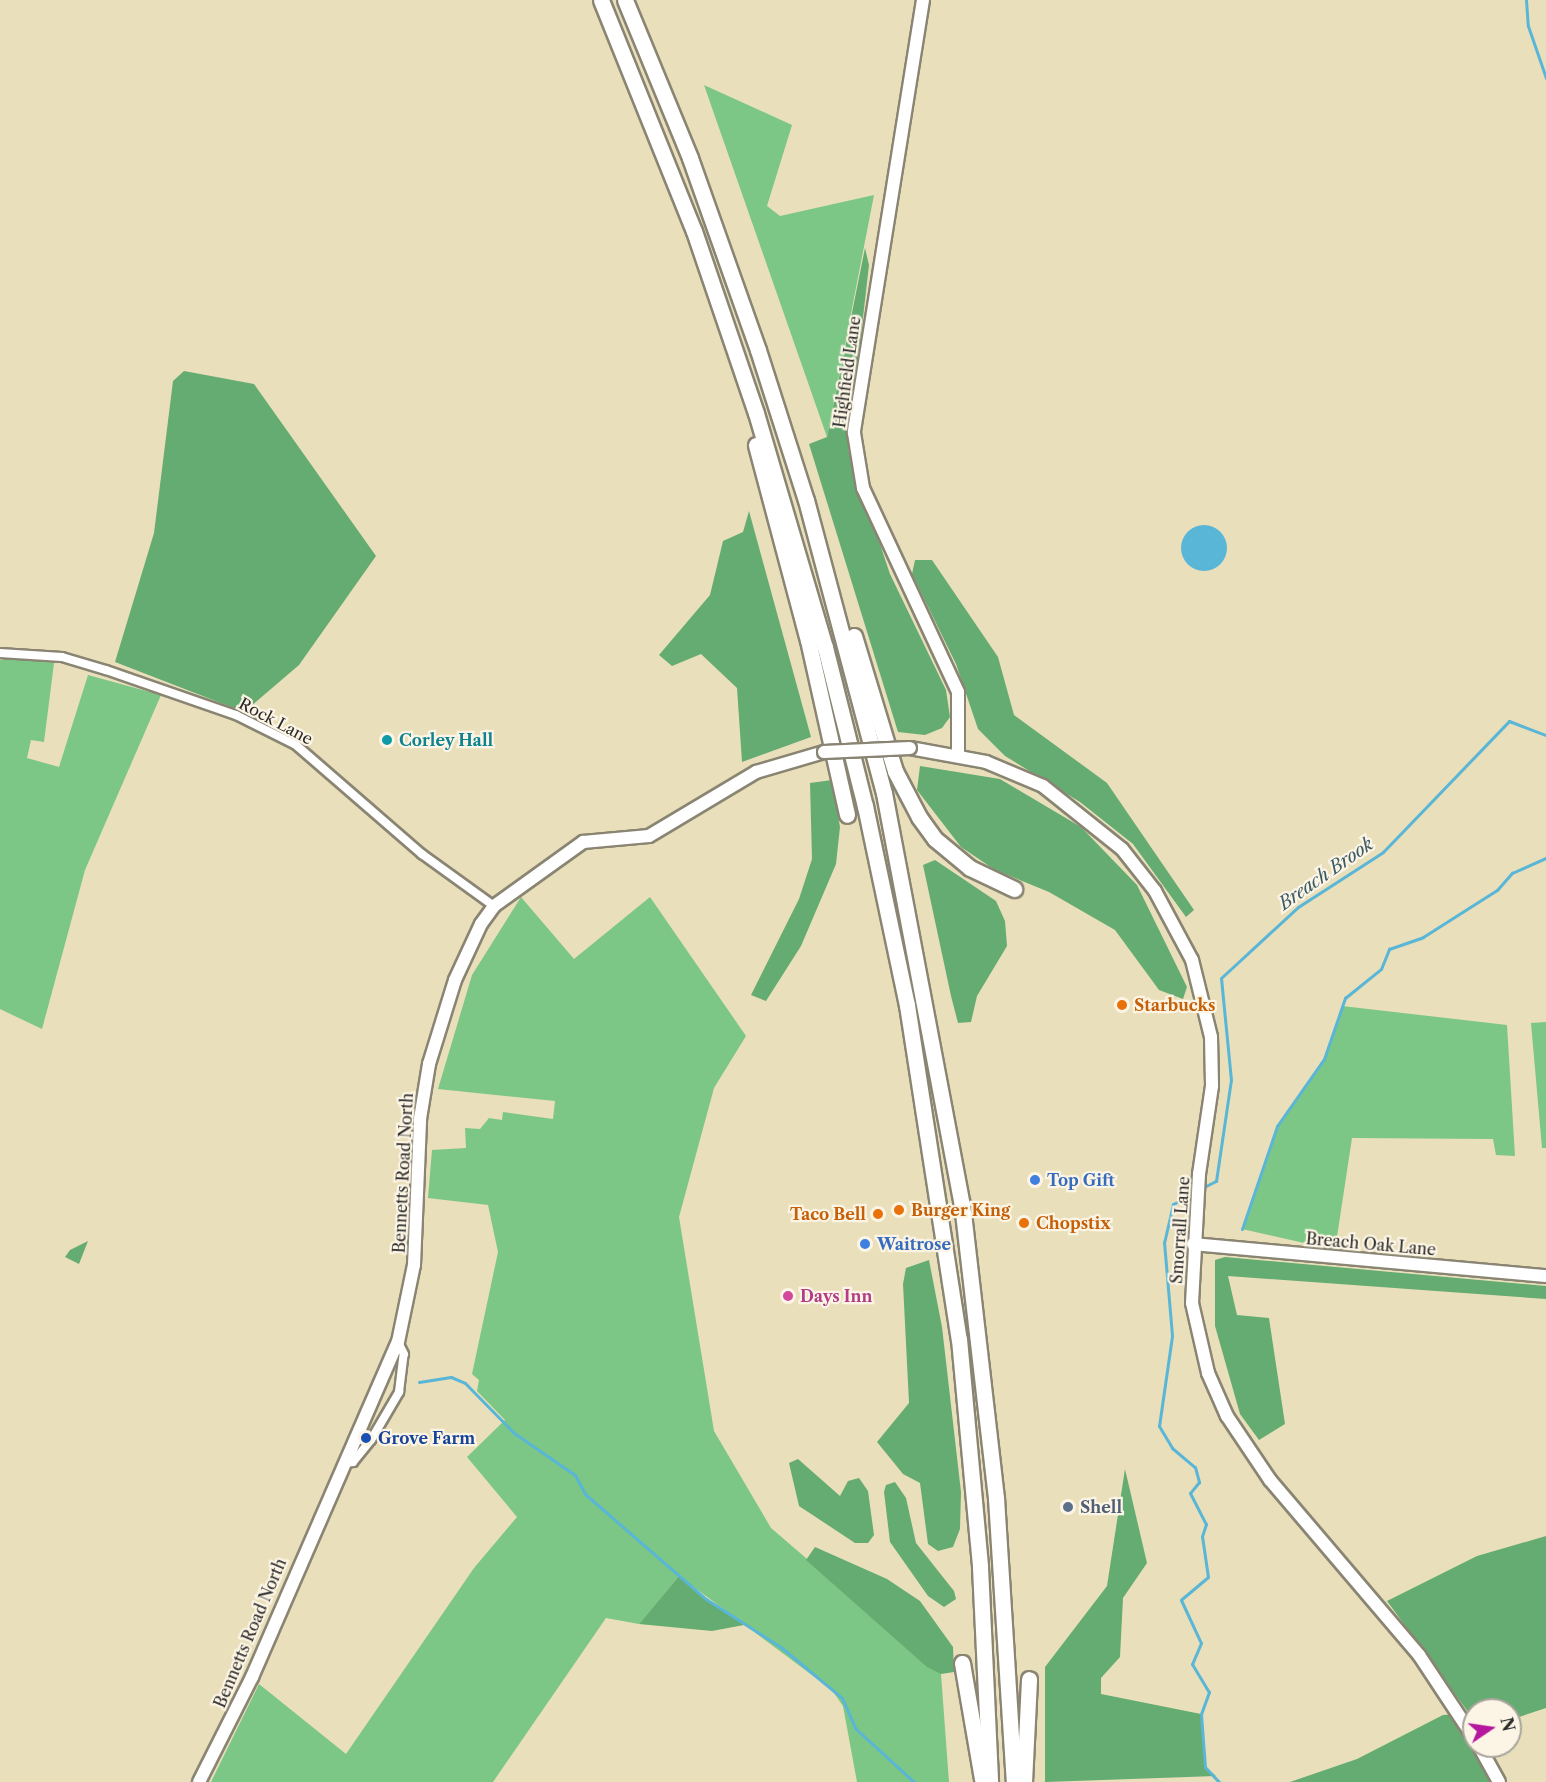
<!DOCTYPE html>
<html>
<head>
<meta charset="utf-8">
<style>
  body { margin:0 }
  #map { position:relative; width:1546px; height:1782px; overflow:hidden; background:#e9dfbb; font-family:"Libre Caslon Text",serif }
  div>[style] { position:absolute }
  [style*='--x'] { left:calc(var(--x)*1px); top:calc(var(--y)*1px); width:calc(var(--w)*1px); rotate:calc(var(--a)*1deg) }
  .green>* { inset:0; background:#7cc785 }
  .forest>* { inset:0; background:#65ac72 }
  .water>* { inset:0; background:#59b6d7 }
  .round { border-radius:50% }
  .stream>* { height:3px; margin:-1.5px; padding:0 1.5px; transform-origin:1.5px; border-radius:1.5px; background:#59b6d7 }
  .roads { filter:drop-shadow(2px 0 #8a8573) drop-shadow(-2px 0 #8a8573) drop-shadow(0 2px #8a8573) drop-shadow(0 -2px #8a8573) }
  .street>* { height:8px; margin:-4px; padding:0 4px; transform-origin:4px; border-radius:4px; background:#fff }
  .secondary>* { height:12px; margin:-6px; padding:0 6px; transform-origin:6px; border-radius:6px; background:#fff }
  .highway>* { height:15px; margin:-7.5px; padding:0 7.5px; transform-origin:7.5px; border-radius:7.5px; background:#fff }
  .bridges { filter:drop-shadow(2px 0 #8a8573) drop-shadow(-2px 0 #8a8573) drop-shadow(0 2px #8a8573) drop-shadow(0 -2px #8a8573) }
  .secondary-bridge>* { height:12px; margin:-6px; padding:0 6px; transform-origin:6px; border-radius:6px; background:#fff }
  .dots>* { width:16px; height:16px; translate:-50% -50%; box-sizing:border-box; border:3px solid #fcf5e5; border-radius:50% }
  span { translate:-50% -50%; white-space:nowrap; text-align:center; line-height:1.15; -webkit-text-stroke:4.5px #fcf5e5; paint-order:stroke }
  .street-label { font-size:16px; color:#2b2b2b }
  .culture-label { font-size:16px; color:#0d838f; font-weight:700 }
  .left { translate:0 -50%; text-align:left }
  .food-label { font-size:16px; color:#c56008; font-weight:700 }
  .right { translate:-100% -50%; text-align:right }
  .shop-label { font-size:16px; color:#366cbe; font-weight:700 }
  .hotel-label { font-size:16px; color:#b23c85; font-weight:700 }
  .transit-label { font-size:16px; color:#164399; font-weight:700 }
  .service-label { font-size:16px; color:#4e5e75; font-weight:700 }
  .water-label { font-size:18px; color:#3b5c67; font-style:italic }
  .north { position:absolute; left:1462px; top:1698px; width:60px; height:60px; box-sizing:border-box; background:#fcf5e5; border:2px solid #a8a49b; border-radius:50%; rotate:77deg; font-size:16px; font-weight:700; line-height:24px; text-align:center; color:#2b2b2b }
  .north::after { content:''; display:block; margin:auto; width:21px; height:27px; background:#b5179e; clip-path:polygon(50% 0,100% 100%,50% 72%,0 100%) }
</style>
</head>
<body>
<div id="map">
  <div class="green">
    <i style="clip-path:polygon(704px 85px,792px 125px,767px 206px,780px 216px,874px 195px,827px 437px)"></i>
    <i style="clip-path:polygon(14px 657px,54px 663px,44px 742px,31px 740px,27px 758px,59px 767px,88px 675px,161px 695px,85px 870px,42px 1029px,0 1009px,0 660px)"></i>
    <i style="clip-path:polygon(521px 897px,574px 959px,650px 897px,746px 1036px,714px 1088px,679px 1217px,714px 1431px,771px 1528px,941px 1674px,949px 1782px,857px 1782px,843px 1706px,832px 1690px,679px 1576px,639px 1624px,606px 1618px,493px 1782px,211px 1782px,259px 1684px,346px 1754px,474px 1568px,517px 1517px,467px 1457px,505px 1420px,477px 1391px,479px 1380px,472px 1374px,498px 1252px,488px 1205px,428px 1198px,432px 1150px,466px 1148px,465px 1128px,480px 1129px,489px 1118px,502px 1120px,503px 1112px,553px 1119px,555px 1101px,438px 1089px,472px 975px)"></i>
    <i style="clip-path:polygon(1342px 1006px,1507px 1025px,1515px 1156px,1496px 1155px,1493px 1139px,1352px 1138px,1335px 1250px,1242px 1229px,1277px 1126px,1324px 1059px)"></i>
    <i style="clip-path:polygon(1546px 1022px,1546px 1148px,1542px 1148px,1531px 1023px)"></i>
  </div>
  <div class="forest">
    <i style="clip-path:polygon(865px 248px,869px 265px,848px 449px,890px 574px,946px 690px,950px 717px,942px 728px,925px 735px,898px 732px,809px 444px,827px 437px)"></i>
    <i style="clip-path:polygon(184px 371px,254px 384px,376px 556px,299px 665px,244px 712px,115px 662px,154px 533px,173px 381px)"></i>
    <i style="clip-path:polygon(749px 511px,811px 737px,742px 762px,737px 688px,701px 654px,672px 666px,659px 655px,710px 595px,723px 541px,743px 532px)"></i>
    <i style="clip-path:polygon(915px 560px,932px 560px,998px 657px,1014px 715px,1107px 783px,1194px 910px,1186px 917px,1133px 844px,1080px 802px,1005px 756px,978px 729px,956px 664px,912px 574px)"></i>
    <i style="clip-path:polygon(920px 766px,1000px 779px,1081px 827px,1137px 885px,1187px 987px,1183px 999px,1159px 990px,1115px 930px,1049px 892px,995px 870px,961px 847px,917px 790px)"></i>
    <i style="clip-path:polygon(832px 780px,840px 827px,836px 864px,801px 946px,766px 1001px,751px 995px,799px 899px,812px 859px,810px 783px)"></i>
    <i style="clip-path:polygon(935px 860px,996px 901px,1005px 921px,1007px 946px,977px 996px,971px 1022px,958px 1023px,951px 996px,923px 865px)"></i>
    <i style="clip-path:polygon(88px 1241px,79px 1264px,65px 1257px,70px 1250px)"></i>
    <i style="clip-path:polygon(1225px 1257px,1546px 1286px,1546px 1299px,1228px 1276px,1237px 1315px,1269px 1318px,1285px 1424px,1259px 1440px,1240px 1414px,1215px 1326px,1215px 1260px)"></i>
    <i style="clip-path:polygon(929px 1260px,942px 1327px,961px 1492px,960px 1529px,953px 1547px,938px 1551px,928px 1544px,920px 1483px,903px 1474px,877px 1442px,909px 1403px,903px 1284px,906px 1268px)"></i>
    <i style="clip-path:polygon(798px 1459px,840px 1496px,848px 1481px,859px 1478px,868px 1491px,874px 1535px,868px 1543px,855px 1543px,799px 1506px,789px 1463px)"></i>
    <i style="clip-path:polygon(1125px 1469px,1147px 1563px,1123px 1598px,1120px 1657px,1101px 1678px,1101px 1694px,1201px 1714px,1205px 1767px,1216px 1776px,1045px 1782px,1045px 1667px,1107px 1586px)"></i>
    <i style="clip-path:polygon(895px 1482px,906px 1498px,916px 1543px,954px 1591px,956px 1599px,944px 1607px,928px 1596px,890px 1542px,884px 1492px,886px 1485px)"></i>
    <i style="clip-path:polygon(1546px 1536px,1546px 1708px,1510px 1720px,1510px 1710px,1474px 1710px,1474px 1720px,1387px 1601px,1477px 1556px)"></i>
    <i style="clip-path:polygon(815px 1547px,887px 1579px,920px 1601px,953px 1647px,954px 1672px,941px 1674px,927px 1667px,806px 1560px)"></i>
    <i style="clip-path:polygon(679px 1576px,706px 1599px,744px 1625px,712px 1631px,639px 1624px)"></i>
    <i style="clip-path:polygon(1458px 1714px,1493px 1782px,1290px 1782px,1357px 1759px,1443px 1715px)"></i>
  </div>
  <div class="water">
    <i class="round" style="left:1181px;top:525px;width:46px;height:46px"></i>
  </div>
  <div class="stream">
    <i style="--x:1526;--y:0;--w:26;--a:86"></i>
    <i style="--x:1528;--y:26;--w:55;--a:70.9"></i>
    <i style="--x:1202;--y:1188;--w:16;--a:-27"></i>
    <i style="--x:1216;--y:1181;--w:102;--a:-81.6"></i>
    <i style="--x:1231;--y:1080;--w:102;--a:-95.6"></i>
    <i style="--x:1221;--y:978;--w:105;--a:-42.7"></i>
    <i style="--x:1298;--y:907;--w:101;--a:-32.9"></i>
    <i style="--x:1383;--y:852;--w:182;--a:-46.1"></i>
    <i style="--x:1509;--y:721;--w:40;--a:21"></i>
    <i style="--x:1194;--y:1193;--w:24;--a:152"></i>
    <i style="--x:1173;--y:1204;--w:39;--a:103"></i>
    <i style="--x:1164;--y:1242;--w:94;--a:85.1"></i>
    <i style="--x:1172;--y:1336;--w:91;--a:98.2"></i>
    <i style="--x:1159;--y:1426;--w:26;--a:59"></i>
    <i style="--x:1172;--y:1448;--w:30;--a:40"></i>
    <i style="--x:1195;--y:1467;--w:16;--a:75"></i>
    <i style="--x:1199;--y:1482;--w:14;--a:129"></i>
    <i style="--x:1190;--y:1493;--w:35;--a:63"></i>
    <i style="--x:1206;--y:1524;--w:13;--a:108"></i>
    <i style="--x:1202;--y:1536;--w:41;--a:81.7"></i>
    <i style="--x:1208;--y:1577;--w:35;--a:140"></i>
    <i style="--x:1181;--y:1600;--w:47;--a:65.1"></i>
    <i style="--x:1201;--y:1643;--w:23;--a:113"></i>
    <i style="--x:1192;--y:1664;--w:33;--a:59"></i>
    <i style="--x:1209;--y:1692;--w:23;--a:110"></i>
    <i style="--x:1201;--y:1714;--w:53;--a:85.7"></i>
    <i style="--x:1205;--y:1767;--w:21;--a:47"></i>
    <i style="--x:1242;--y:1229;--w:109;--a:-71.2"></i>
    <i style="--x:1277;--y:1126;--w:82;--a:-55"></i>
    <i style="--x:1324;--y:1059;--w:65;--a:-71"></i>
    <i style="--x:1345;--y:998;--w:46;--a:-38.9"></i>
    <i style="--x:1381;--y:969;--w:22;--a:-68"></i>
    <i style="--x:1389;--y:949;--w:36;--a:-19"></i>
    <i style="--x:1423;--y:937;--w:88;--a:-32.4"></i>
    <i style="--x:1497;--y:890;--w:23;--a:-49"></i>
    <i style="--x:1512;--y:873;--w:37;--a:-24"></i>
    <i style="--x:419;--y:1382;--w:32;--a:-9"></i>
    <i style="--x:451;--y:1377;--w:15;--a:23"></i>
    <i style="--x:465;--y:1383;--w:70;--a:45.6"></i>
    <i style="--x:514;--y:1433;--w:74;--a:34.5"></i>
    <i style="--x:575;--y:1475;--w:21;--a:62"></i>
    <i style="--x:585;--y:1494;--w:160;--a:41"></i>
    <i style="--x:706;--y:1599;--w:90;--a:32.8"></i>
    <i style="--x:782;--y:1648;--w:78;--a:39.8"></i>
    <i style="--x:842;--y:1698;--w:34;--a:66"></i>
    <i style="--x:856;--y:1729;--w:79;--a:42.4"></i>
  </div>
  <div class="roads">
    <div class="street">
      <i style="--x:0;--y:653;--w:62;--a:3.7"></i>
      <i style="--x:62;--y:657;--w:46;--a:16.5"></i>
      <i style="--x:106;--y:670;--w:138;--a:19.1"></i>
      <i style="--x:236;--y:715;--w:67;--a:26.6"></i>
      <i style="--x:296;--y:745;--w:167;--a:40.9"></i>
      <i style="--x:422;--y:854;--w:89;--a:35.8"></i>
      <i style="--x:344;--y:1463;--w:9;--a:-6"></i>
      <i style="--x:353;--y:1462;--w:28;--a:-51"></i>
      <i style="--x:371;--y:1440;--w:56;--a:-59.7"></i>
      <i style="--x:399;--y:1392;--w:38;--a:-83"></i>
      <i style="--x:404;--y:1354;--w:13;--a:-117"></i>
    </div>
    <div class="secondary">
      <i style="--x:923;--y:0;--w:438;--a:99.1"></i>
      <i style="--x:854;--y:433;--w:56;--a:80.7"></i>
      <i style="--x:863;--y:488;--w:225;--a:65"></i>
      <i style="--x:958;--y:692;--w:63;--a:90"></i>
      <i style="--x:910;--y:748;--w:77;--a:10.4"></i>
      <i style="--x:986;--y:762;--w:62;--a:22.8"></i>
      <i style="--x:1043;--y:786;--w:101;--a:38.6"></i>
      <i style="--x:1122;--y:849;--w:53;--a:51.8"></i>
      <i style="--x:1155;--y:891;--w:78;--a:61.8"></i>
      <i style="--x:1192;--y:960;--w:79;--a:76.1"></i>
      <i style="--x:1211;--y:1037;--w:49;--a:88.8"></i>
      <i style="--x:1212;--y:1086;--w:89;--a:98.4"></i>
      <i style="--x:1199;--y:1174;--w:129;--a:93.1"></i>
      <i style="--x:1192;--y:1303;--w:72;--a:77.1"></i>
      <i style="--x:1208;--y:1373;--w:47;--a:66.2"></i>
      <i style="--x:1227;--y:1416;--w:77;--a:56.1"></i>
      <i style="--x:1270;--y:1480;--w:230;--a:49.6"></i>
      <i style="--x:1419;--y:1655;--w:100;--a:56.5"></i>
      <i style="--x:1193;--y:1244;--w:354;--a:5.2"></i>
      <i style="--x:1479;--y:1746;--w:41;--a:60.9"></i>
      <i style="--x:199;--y:1782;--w:118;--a:-63.2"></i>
      <i style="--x:252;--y:1677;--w:365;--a:-66.5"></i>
      <i style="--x:398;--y:1342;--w:79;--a:-78.3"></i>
      <i style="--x:414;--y:1265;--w:146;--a:-87.6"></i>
      <i style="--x:420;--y:1119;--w:56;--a:-80.7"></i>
      <i style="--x:429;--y:1064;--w:88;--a:-72.8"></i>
      <i style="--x:455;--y:980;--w:62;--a:-65.1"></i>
      <i style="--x:481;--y:924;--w:22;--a:-54"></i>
      <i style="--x:494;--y:906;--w:110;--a:-35.7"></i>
      <i style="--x:583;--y:842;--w:66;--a:-5.2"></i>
      <i style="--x:649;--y:836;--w:125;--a:-30.9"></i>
      <i style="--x:756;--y:772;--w:71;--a:-16.4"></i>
    </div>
    <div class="highway">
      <i style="--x:601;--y:0;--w:249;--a:68.1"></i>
      <i style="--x:694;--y:231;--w:192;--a:71.2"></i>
      <i style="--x:756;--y:413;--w:244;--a:73.6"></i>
      <i style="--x:825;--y:647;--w:164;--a:75.9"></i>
      <i style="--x:865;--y:806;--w:203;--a:78.1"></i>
      <i style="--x:907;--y:1005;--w:338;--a:81.2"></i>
      <i style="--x:959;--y:1339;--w:229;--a:84.7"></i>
      <i style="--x:980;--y:1567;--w:215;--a:87.3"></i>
      <i style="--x:625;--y:0;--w:171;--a:67.6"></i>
      <i style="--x:690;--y:158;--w:204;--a:70.5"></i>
      <i style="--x:758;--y:350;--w:157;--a:72.3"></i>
      <i style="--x:806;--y:500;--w:303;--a:75.1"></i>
      <i style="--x:884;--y:793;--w:418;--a:79.3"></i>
      <i style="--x:962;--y:1204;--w:296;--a:83.4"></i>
      <i style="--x:996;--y:1498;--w:285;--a:86.4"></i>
      <i style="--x:756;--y:445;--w:202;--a:75.1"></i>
      <i style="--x:808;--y:640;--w:179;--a:77.4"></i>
      <i style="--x:854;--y:636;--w:141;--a:73.1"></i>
      <i style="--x:895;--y:771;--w:52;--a:62.4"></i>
      <i style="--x:919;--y:817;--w:27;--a:54"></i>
      <i style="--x:935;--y:839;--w:45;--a:39.6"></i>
      <i style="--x:970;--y:868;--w:49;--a:25.5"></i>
      <i style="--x:962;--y:1663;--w:118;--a:80.2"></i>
      <i style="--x:1024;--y:1782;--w:103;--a:-87.2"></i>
    </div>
  </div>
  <div class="bridges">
    <div class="secondary-bridge">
      <i style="--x:824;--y:752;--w:86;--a:-2.7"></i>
    </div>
  </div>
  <div class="dots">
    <i style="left:387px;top:740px;background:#0f9aa8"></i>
    <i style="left:1122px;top:1005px;background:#e8710a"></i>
    <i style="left:1035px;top:1180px;background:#3f7fe0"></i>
    <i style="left:899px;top:1210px;background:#e8710a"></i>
    <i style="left:878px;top:1214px;background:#e8710a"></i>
    <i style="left:1024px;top:1223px;background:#e8710a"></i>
    <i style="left:865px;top:1244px;background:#3f7fe0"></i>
    <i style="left:788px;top:1296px;background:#d1479c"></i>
    <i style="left:366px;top:1438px;background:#1a4fb4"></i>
    <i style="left:1068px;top:1507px;background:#5c6f8a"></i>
  </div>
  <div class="street-label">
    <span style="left:847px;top:372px;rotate:-82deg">Highfield Lane</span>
    <span style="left:276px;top:721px;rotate:28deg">Rock Lane</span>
    <span style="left:403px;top:1173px;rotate:-87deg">Bennetts Road North</span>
    <span style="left:1180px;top:1230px;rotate:-86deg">Smorrall Lane</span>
    <span style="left:1371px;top:1244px;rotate:5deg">Breach Oak Lane</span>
    <span style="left:250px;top:1633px;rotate:-67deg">Bennetts Road North</span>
  </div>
  <div class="culture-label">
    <span class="left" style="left:399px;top:740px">Corley Hall</span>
  </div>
  <div class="food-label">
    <span class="left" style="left:1134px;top:1005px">Starbucks</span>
    <span class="left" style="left:911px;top:1210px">Burger King</span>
    <span class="right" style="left:866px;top:1214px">Taco Bell</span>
    <span class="left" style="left:1036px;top:1223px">Chopstix</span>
  </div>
  <div class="shop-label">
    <span class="left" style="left:1047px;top:1180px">Top Gift</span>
    <span class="left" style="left:877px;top:1244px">Waitrose</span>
  </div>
  <div class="hotel-label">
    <span class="left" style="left:800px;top:1296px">Days Inn</span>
  </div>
  <div class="transit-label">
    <span class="left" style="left:378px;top:1438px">Grove Farm</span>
  </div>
  <div class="service-label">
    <span class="left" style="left:1080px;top:1507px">Shell</span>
  </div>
  <div class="water-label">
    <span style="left:1326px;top:874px;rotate:-35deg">Breach Brook</span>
  </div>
  <div class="north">N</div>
</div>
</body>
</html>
